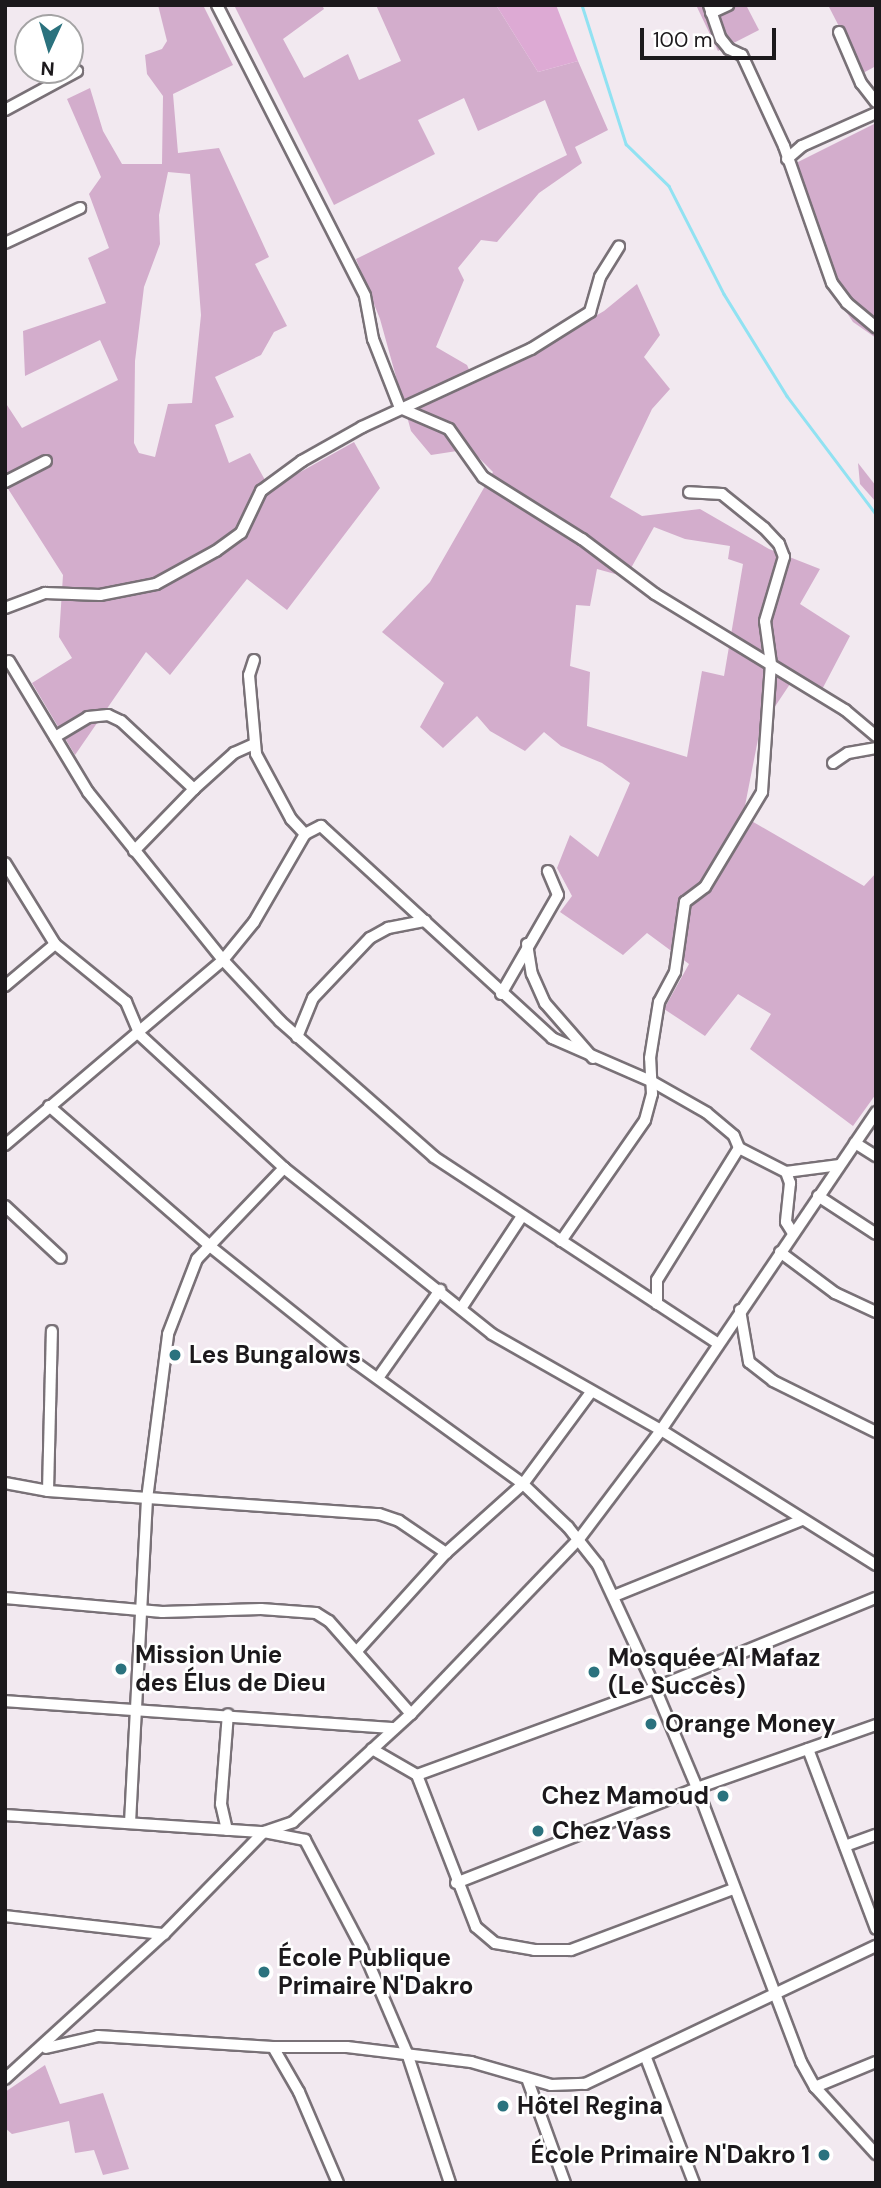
<!DOCTYPE html>
<html>
<head>
<meta charset="utf-8">
<style>
  body { margin:0 }
  #map { position:relative; width:881px; height:2188px; overflow:hidden; background:#f2e9f0; font-family:"DM Sans",sans-serif }
  div>[style] { position:absolute }
  [style*='--x'] { left:calc(var(--x)*1px); top:calc(var(--y)*1px); width:calc(var(--w)*1px); rotate:calc(var(--a)*1deg) }
  .green>* { inset:0; background:#d3adcc }
  .forest>* { inset:0; background:#ddaad4 }
  .stream>* { height:2.5px; margin:-1.25px; padding:0 1.25px; transform-origin:1.25px; border-radius:1.25px; background:#91e2f2 }
  .roads { filter:drop-shadow(2px 0 #797177) drop-shadow(-2px 0 #797177) drop-shadow(0 2px #797177) drop-shadow(0 -2px #797177) }
  .minor>* { height:10px; margin:-5px; padding:0 5px; transform-origin:5px; border-radius:5px; background:#fff }
  .dots>* { width:19px; height:19px; translate:-50% -50%; box-sizing:border-box; border:4px solid #fff; border-radius:50% }
  span { translate:-50% -50%; white-space:nowrap; text-align:center; line-height:1.15; -webkit-text-stroke:5px #fff; paint-order:stroke }
  .poi-label { font-size:24px; color:#1c191c; font-weight:700 }
  .left { translate:0 -50%; text-align:left }
  .right { translate:-100% -50%; text-align:right }
  .frame { position:absolute; inset:0; border:7px solid #1c191c; pointer-events:none }
  .north { position:absolute; left:14px; top:14px; width:70px; height:70px; box-sizing:border-box; background:#fff; border:2px solid #a4a3a4; border-radius:50%; rotate:184deg; font-size:19px; font-weight:700; line-height:28px; text-align:center; color:#1c191c }
  .north::after { content:''; display:block; margin:auto; width:24px; height:32px; background:#2b727e; clip-path:polygon(50% 0,100% 100%,50% 72%,0 100%) }
  .scale { position:absolute; left:640px; top:28px; width:136px; height:32px; box-sizing:border-box; border:4px solid #1c191c; border-top:0; padding-left:9px; font-size:21px; line-height:24px; white-space:nowrap; color:#1c191c; -webkit-text-stroke:5px #fff; paint-order:stroke }
</style>
</head>
<body>
<div id="map">
  <div class="green">
    <i style="clip-path:polygon(evenodd,158px 5px,203px 5px,233px 65px,173px 94px,178px 153px,219px 148px,269px 257px,255px 264px,287px 326px,274px 332px,261px 355px,215px 377px,234px 417px,215px 425px,229px 463px,250px 453px,270px 489px,354px 442px,380px 488px,287px 610px,247px 579px,170px 675px,146px 652px,75px 755px,32px 683px,72px 658px,59px 637px,63px 575px,5px 484px,5px 402px,22px 428px,118px 380px,100px 340px,25px 376px,23px 331px,106px 303px,88px 258px,109px 248px,89px 194px,101px 177px,67px 99px,90px 88px,103px 131px,122px 164px,162px 164px,163px 96px,147px 74px,145px 55px,162px 49px,167px 41px,158px 5px,168px 172px,190px 174px,201px 315px,192px 403px,168px 404px,155px 457px,139px 453px,134px 443px,135px 361px,144px 287px,160px 244px,159px 215px,168px 172px)"></i>
    <i style="clip-path:polygon(evenodd,234px 5px,322px 5px,324px 9px,283px 39px,304px 78px,348px 54px,359px 80px,401px 61px,376px 5px,496px 5px,538px 72px,578px 61px,608px 130px,575px 147px,582px 163px,539px 193px,497px 242px,481px 240px,458px 268px,464px 280px,436px 347px,467px 365px,471px 374px,546px 345px,604px 311px,637px 284px,660px 335px,644px 357px,670px 389px,652px 409px,610px 497px,642px 516px,700px 509px,769px 549px,820px 569px,800px 604px,850px 636px,816px 701px,790px 684px,760px 729px,743px 816px,864px 886px,876px 873px,876px 1094px,853px 1126px,750px 1049px,771px 1014px,738px 994px,705px 1036px,664px 1009px,689px 964px,647px 933px,623px 955px,560px 912px,572px 896px,557px 868px,570px 835px,598px 857px,630px 783px,602px 763px,561px 746px,544px 732px,525px 751px,490px 731px,477px 716px,443px 748px,420px 727px,444px 683px,382px 632px,430px 582px,493px 472px,470px 449px,431px 455px,411px 431px,380px 319px,356px 259px,567px 155px,545px 100px,478px 131px,464px 98px,418px 120px,435px 154px,334px 205px,234px 5px,654px 527px,685px 539px,730px 546px,728px 559px,743px 564px,724px 676px,702px 671px,687px 757px,587px 726px,590px 672px,570px 666px,576px 605px,590px 606px,597px 569px,626px 577px,654px 527px)"></i>
    <i style="clip-path:polygon(696px 5px,746px 5px,759px 30px,718px 51px)"></i>
    <i style="clip-path:polygon(828px 5px,876px 5px,876px 66px,863px 73px)"></i>
    <i style="clip-path:polygon(876px 123px,876px 338px,853px 322px,821px 274px,786px 168px)"></i>
    <i style="clip-path:polygon(858px 463px,876px 486px,876px 502px,860px 484px)"></i>
    <i style="clip-path:polygon(45px 2065px,60px 2104px,103px 2093px,129px 2169px,103px 2175px,94px 2150px,75px 2153px,69px 2121px,12px 2134px,5px 2128px,5px 2092px)"></i>
  </div>
  <div class="forest">
    <i style="clip-path:polygon(496px 5px,556px 5px,578px 61px,538px 72px)"></i>
  </div>
  <div class="stream">
    <i style="--x:582;--y:5;--w:146;--a:72.4"></i>
    <i style="--x:626;--y:144;--w:60;--a:44.3"></i>
    <i style="--x:669;--y:186;--w:121;--a:63"></i>
    <i style="--x:724;--y:294;--w:120;--a:58.3"></i>
    <i style="--x:787;--y:396;--w:148;--a:53"></i>
  </div>
  <div class="roads">
    <div class="minor">
      <i style="--x:217;--y:5;--w:326;--a:63"></i>
      <i style="--x:365;--y:296;--w:44;--a:79.5"></i>
      <i style="--x:373;--y:339;--w:74;--a:68.6"></i>
      <i style="--x:400;--y:408;--w:53;--a:23.2"></i>
      <i style="--x:449;--y:429;--w:59;--a:54.7"></i>
      <i style="--x:483;--y:477;--w:117;--a:32.1"></i>
      <i style="--x:582;--y:539;--w:91;--a:37"></i>
      <i style="--x:655;--y:594;--w:223;--a:31.4"></i>
      <i style="--x:845;--y:710;--w:40;--a:40"></i>
      <i style="--x:709;--y:5;--w:36;--a:71"></i>
      <i style="--x:721;--y:39;--w:13;--a:51"></i>
      <i style="--x:729;--y:49;--w:14;--a:25"></i>
      <i style="--x:742;--y:55;--w:100;--a:65.2"></i>
      <i style="--x:784;--y:146;--w:145;--a:70.7"></i>
      <i style="--x:832;--y:283;--w:25;--a:53"></i>
      <i style="--x:847;--y:303;--w:38;--a:40"></i>
      <i style="--x:711;--y:13;--w:19;--a:-25"></i>
      <i style="--x:839;--y:32;--w:56;--a:66.7"></i>
      <i style="--x:861;--y:83;--w:24;--a:52"></i>
      <i style="--x:5;--y:110;--w:82;--a:-28.4"></i>
      <i style="--x:787;--y:159;--w:20;--a:-41"></i>
      <i style="--x:802;--y:146;--w:81;--a:-24"></i>
      <i style="--x:5;--y:243;--w:83;--a:-25"></i>
      <i style="--x:5;--y:482;--w:46;--a:-27.1"></i>
      <i style="--x:5;--y:608;--w:43;--a:-20.6"></i>
      <i style="--x:45;--y:593;--w:55;--a:2.1"></i>
      <i style="--x:100;--y:595;--w:57;--a:-11.1"></i>
      <i style="--x:156;--y:584;--w:68;--a:-28.8"></i>
      <i style="--x:216;--y:551;--w:31;--a:-36"></i>
      <i style="--x:241;--y:533;--w:47;--a:-64.5"></i>
      <i style="--x:261;--y:491;--w:51;--a:-36.2"></i>
      <i style="--x:302;--y:461;--w:69;--a:-29.5"></i>
      <i style="--x:362;--y:427;--w:186;--a:-24.8"></i>
      <i style="--x:531;--y:349;--w:70;--a:-32.1"></i>
      <i style="--x:590;--y:312;--w:36;--a:-74"></i>
      <i style="--x:600;--y:277;--w:36;--a:-58"></i>
      <i style="--x:254;--y:660;--w:16;--a:108"></i>
      <i style="--x:249;--y:675;--w:79;--a:84.9"></i>
      <i style="--x:256;--y:754;--w:74;--a:61.7"></i>
      <i style="--x:291;--y:819;--w:21;--a:47"></i>
      <i style="--x:9;--y:661;--w:153;--a:58.9"></i>
      <i style="--x:88;--y:792;--w:216;--a:51.2"></i>
      <i style="--x:223;--y:960;--w:83;--a:46.9"></i>
      <i style="--x:280;--y:1021;--w:205;--a:41.4"></i>
      <i style="--x:434;--y:1157;--w:339;--a:33.3"></i>
      <i style="--x:55;--y:737;--w:39;--a:-31"></i>
      <i style="--x:88;--y:717;--w:20;--a:-6"></i>
      <i style="--x:108;--y:715;--w:14;--a:25"></i>
      <i style="--x:121;--y:721;--w:100;--a:43"></i>
      <i style="--x:833;--y:763;--w:18;--a:-34"></i>
      <i style="--x:848;--y:753;--w:28;--a:-10"></i>
      <i style="--x:134;--y:851;--w:86;--a:-45.9"></i>
      <i style="--x:194;--y:789;--w:54;--a:-42"></i>
      <i style="--x:234;--y:753;--w:22;--a:-24"></i>
      <i style="--x:5;--y:863;--w:95;--a:58.3"></i>
      <i style="--x:55;--y:944;--w:92;--a:39.2"></i>
      <i style="--x:126;--y:1002;--w:36;--a:67"></i>
      <i style="--x:140;--y:1035;--w:196;--a:42.7"></i>
      <i style="--x:284;--y:1168;--w:266;--a:38.6"></i>
      <i style="--x:492;--y:1334;--w:194;--a:29.6"></i>
      <i style="--x:661;--y:1430;--w:254;--a:32.1"></i>
      <i style="--x:527;--y:944;--w:30;--a:81"></i>
      <i style="--x:532;--y:974;--w:32;--a:66"></i>
      <i style="--x:545;--y:1003;--w:73;--a:48.9"></i>
      <i style="--x:5;--y:986;--w:65;--a:-40"></i>
      <i style="--x:501;--y:994;--w:114;--a:-60.1"></i>
      <i style="--x:558;--y:895;--w:26;--a:-113"></i>
      <i style="--x:297;--y:1037;--w:42;--a:-67.7"></i>
      <i style="--x:313;--y:998;--w:83;--a:-46.5"></i>
      <i style="--x:370;--y:938;--w:21;--a:-29"></i>
      <i style="--x:388;--y:928;--w:38;--a:-11"></i>
      <i style="--x:49;--y:1106;--w:215;--a:41"></i>
      <i style="--x:211;--y:1247;--w:186;--a:38.7"></i>
      <i style="--x:356;--y:1363;--w:206;--a:35.9"></i>
      <i style="--x:523;--y:1484;--w:114;--a:-53.5"></i>
      <i style="--x:855;--y:1143;--w:25;--a:32"></i>
      <i style="--x:5;--y:1145;--w:286;--a:-40.3"></i>
      <i style="--x:223;--y:960;--w:49;--a:-50.8"></i>
      <i style="--x:254;--y:922;--w:102;--a:-59.9"></i>
      <i style="--x:305;--y:834;--w:18;--a:-27"></i>
      <i style="--x:321;--y:826;--w:314;--a:42.5"></i>
      <i style="--x:552;--y:1038;--w:108;--a:23.5"></i>
      <i style="--x:651;--y:1081;--w:64;--a:29.7"></i>
      <i style="--x:707;--y:1113;--w:35;--a:40"></i>
      <i style="--x:734;--y:1136;--w:13;--a:67"></i>
      <i style="--x:739;--y:1148;--w:53;--a:27.1"></i>
      <i style="--x:786;--y:1172;--w:12;--a:70"></i>
      <i style="--x:790;--y:1183;--w:39;--a:96"></i>
      <i style="--x:786;--y:1222;--w:13;--a:58"></i>
      <i style="--x:786;--y:1172;--w:54;--a:-7.4"></i>
      <i style="--x:818;--y:1196;--w:69;--a:33.2"></i>
      <i style="--x:5;--y:1206;--w:76;--a:42.9"></i>
      <i style="--x:561;--y:1241;--w:147;--a:-55.2"></i>
      <i style="--x:645;--y:1120;--w:27;--a:-75"></i>
      <i style="--x:652;--y:1094;--w:36;--a:-93"></i>
      <i style="--x:650;--y:1058;--w:57;--a:-80.9"></i>
      <i style="--x:659;--y:1002;--w:34;--a:-62"></i>
      <i style="--x:675;--y:972;--w:71;--a:-81.9"></i>
      <i style="--x:685;--y:902;--w:25;--a:-37"></i>
      <i style="--x:705;--y:887;--w:111;--a:-59"></i>
      <i style="--x:762;--y:792;--w:128;--a:-86"></i>
      <i style="--x:771;--y:664;--w:43;--a:-97.9"></i>
      <i style="--x:765;--y:621;--w:67;--a:-73.5"></i>
      <i style="--x:784;--y:557;--w:14;--a:-111"></i>
      <i style="--x:779;--y:544;--w:22;--a:-133"></i>
      <i style="--x:764;--y:528;--w:54;--a:-141"></i>
      <i style="--x:722;--y:494;--w:33;--a:-177"></i>
      <i style="--x:780;--y:1252;--w:69;--a:36.7"></i>
      <i style="--x:835;--y:1293;--w:45;--a:24.9"></i>
      <i style="--x:657;--y:1304;--w:24;--a:-90"></i>
      <i style="--x:657;--y:1280;--w:155;--a:-58.2"></i>
      <i style="--x:462;--y:1307;--w:109;--a:-56.6"></i>
      <i style="--x:740;--y:1310;--w:53;--a:80.2"></i>
      <i style="--x:749;--y:1362;--w:31;--a:38"></i>
      <i style="--x:773;--y:1381;--w:115;--a:26.3"></i>
      <i style="--x:378;--y:1378;--w:108;--a:-54.8"></i>
      <i style="--x:5;--y:1483;--w:44;--a:10.5"></i>
      <i style="--x:48;--y:1491;--w:332;--a:4"></i>
      <i style="--x:379;--y:1514;--w:21;--a:19"></i>
      <i style="--x:399;--y:1521;--w:57;--a:34.2"></i>
      <i style="--x:48;--y:1491;--w:160;--a:-88.6"></i>
      <i style="--x:614;--y:1596;--w:203;--a:-22"></i>
      <i style="--x:5;--y:1598;--w:158;--a:5.1"></i>
      <i style="--x:162;--y:1612;--w:99;--a:-1.7"></i>
      <i style="--x:261;--y:1609;--w:55;--a:4.2"></i>
      <i style="--x:316;--y:1613;--w:15;--a:32"></i>
      <i style="--x:329;--y:1621;--w:124;--a:48.6"></i>
      <i style="--x:357;--y:1651;--w:132;--a:-47.8"></i>
      <i style="--x:446;--y:1553;--w:103;--a:-41.9"></i>
      <i style="--x:523;--y:1484;--w:62;--a:43.7"></i>
      <i style="--x:568;--y:1527;--w:48;--a:51.7"></i>
      <i style="--x:598;--y:1565;--w:136;--a:65.1"></i>
      <i style="--x:655;--y:1688;--w:108;--a:67.2"></i>
      <i style="--x:697;--y:1788;--w:293;--a:69.2"></i>
      <i style="--x:801;--y:2062;--w:29;--a:61"></i>
      <i style="--x:815;--y:2087;--w:91;--a:47.7"></i>
      <i style="--x:5;--y:1701;--w:390;--a:4"></i>
      <i style="--x:372;--y:1749;--w:52;--a:30"></i>
      <i style="--x:417;--y:1775;--w:163;--a:68.8"></i>
      <i style="--x:476;--y:1927;--w:25;--a:40"></i>
      <i style="--x:495;--y:1943;--w:40;--a:10"></i>
      <i style="--x:534;--y:1950;--w:37;--a:0"></i>
      <i style="--x:571;--y:1950;--w:173;--a:-20.6"></i>
      <i style="--x:808;--y:1749;--w:192;--a:69.3"></i>
      <i style="--x:417;--y:1775;--w:253;--a:-20.1"></i>
      <i style="--x:655;--y:1688;--w:239;--a:-22.2"></i>
      <i style="--x:5;--y:1815;--w:260;--a:3.8"></i>
      <i style="--x:264;--y:1832;--w:42;--a:11"></i>
      <i style="--x:305;--y:1840;--w:122;--a:62.2"></i>
      <i style="--x:362;--y:1948;--w:114;--a:66.8"></i>
      <i style="--x:407;--y:2053;--w:137;--a:71.7"></i>
      <i style="--x:130;--y:1823;--w:324;--a:-87"></i>
      <i style="--x:147;--y:1499;--w:166;--a:-82.7"></i>
      <i style="--x:168;--y:1334;--w:80;--a:-68.9"></i>
      <i style="--x:197;--y:1259;--w:126;--a:-46.3"></i>
      <i style="--x:227;--y:1830;--w:27;--a:-103"></i>
      <i style="--x:221;--y:1804;--w:90;--a:-85.6"></i>
      <i style="--x:845;--y:1846;--w:33;--a:-20"></i>
      <i style="--x:456;--y:1883;--w:259;--a:-21.5"></i>
      <i style="--x:697;--y:1788;--w:190;--a:-19.4"></i>
      <i style="--x:5;--y:1916;--w:160;--a:6.5"></i>
      <i style="--x:273;--y:2047;--w:52;--a:60"></i>
      <i style="--x:299;--y:2092;--w:99;--a:66.8"></i>
      <i style="--x:46;--y:2048;--w:53;--a:-13"></i>
      <i style="--x:98;--y:2036;--w:175;--a:3.6"></i>
      <i style="--x:273;--y:2047;--w:74;--a:0"></i>
      <i style="--x:347;--y:2047;--w:125;--a:6.9"></i>
      <i style="--x:471;--y:2062;--w:83;--a:16"></i>
      <i style="--x:551;--y:2085;--w:34;--a:-2"></i>
      <i style="--x:585;--y:2084;--w:322;--a:-25.4"></i>
      <i style="--x:646;--y:2058;--w:134;--a:69"></i>
      <i style="--x:5;--y:2079;--w:215;--a:-42.4"></i>
      <i style="--x:164;--y:1934;--w:143;--a:-45.6"></i>
      <i style="--x:264;--y:1832;--w:31;--a:-19"></i>
      <i style="--x:293;--y:1822;--w:160;--a:-42.5"></i>
      <i style="--x:411;--y:1714;--w:243;--a:-46.2"></i>
      <i style="--x:579;--y:1539;--w:136;--a:-53"></i>
      <i style="--x:661;--y:1430;--w:384;--a:-55.9"></i>
      <i style="--x:528;--y:2081;--w:109;--a:70.1"></i>
      <i style="--x:815;--y:2087;--w:66;--a:-22.3"></i>
    </div>
  </div>
  <div class="dots">
    <i style="left:175px;top:1355px;background:#2b727e"></i>
    <i style="left:121px;top:1669px;background:#2b727e"></i>
    <i style="left:594px;top:1672px;background:#2b727e"></i>
    <i style="left:651px;top:1724px;background:#2b727e"></i>
    <i style="left:723px;top:1796px;background:#2b727e"></i>
    <i style="left:538px;top:1831px;background:#2b727e"></i>
    <i style="left:264px;top:1972px;background:#2b727e"></i>
    <i style="left:503px;top:2106px;background:#2b727e"></i>
    <i style="left:824px;top:2155px;background:#2b727e"></i>
  </div>
  <div class="poi-label">
    <span class="left" style="left:189px;top:1355px">Les Bungalows</span>
    <span class="left" style="left:135px;top:1669px">Mission Unie<br>des Élus de Dieu</span>
    <span class="left" style="left:608px;top:1672px">Mosquée Al Mafaz<br>(Le Succès)</span>
    <span class="left" style="left:665px;top:1724px">Orange Money</span>
    <span class="right" style="left:709px;top:1796px">Chez Mamoud</span>
    <span class="left" style="left:552px;top:1831px">Chez Vass</span>
    <span class="left" style="left:278px;top:1972px">École Publique<br>Primaire N'Dakro</span>
    <span class="left" style="left:517px;top:2106px">Hôtel Regina</span>
    <span class="right" style="left:810px;top:2155px">École Primaire N'Dakro 1</span>
  </div>
  <div class="frame"></div>
  <div class="north">N</div>
  <div class="scale">100 m</div>
</div>
</body>
</html>
